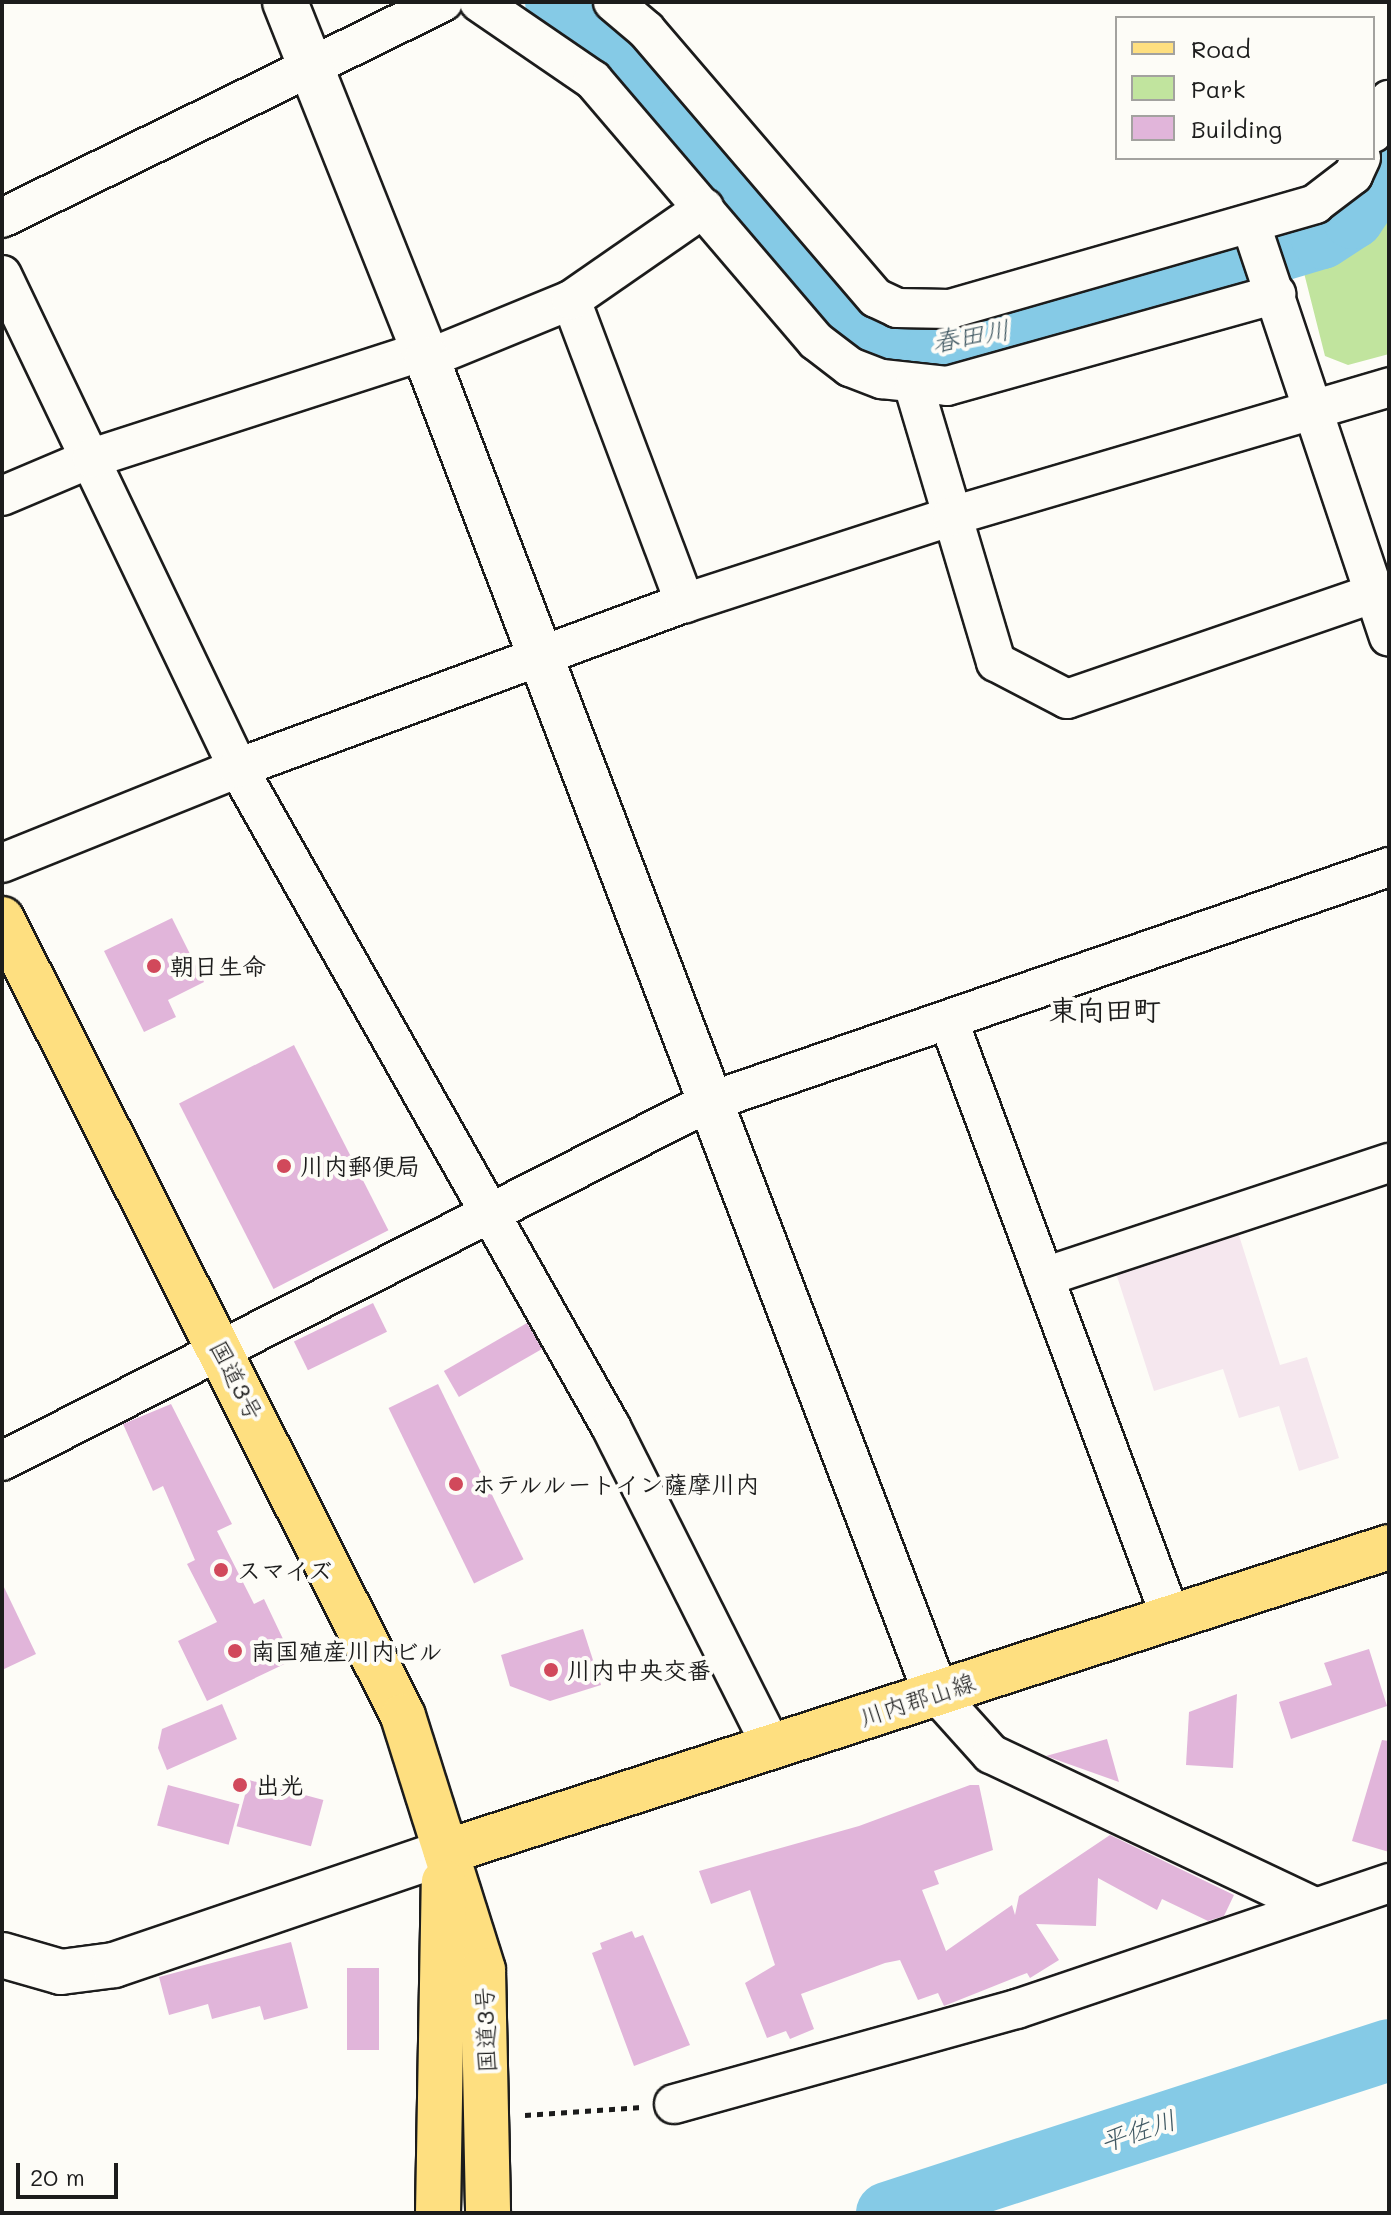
<!DOCTYPE html>
<html>
<head>
<meta charset="utf-8">
<style>
  body { margin:0 }
  #map { position:relative; width:1391px; height:2215px; overflow:hidden; background:#fdfcf7; font-family:Mali,"Klee One",sans-serif }
  div>[style] { position:absolute }
  [style*='--x'] { left:calc(var(--x)*1px); top:calc(var(--y)*1px); width:calc(var(--w)*1px); rotate:calc(var(--a)*1deg) }
  .built>* { inset:0; background:#f5e7ee }
  .green>* { inset:0; background:#c1e49e }
  .river>* { height:62px; margin:-31px; padding:0 31px; transform-origin:31px; border-radius:31px; background:#85cae6 }
  .building>* { inset:0; background:#e1b5da; transform-origin:0 0 }
  .path>* { height:5px; margin-top:-2.5px; transform-origin:0; background:repeating-linear-gradient(90deg,#1c1c1c 0 6px,transparent 0 12px) }
  .roads { filter:drop-shadow(2px 0 #1c1c1c) drop-shadow(-2px 0 #1c1c1c) drop-shadow(0 2px #1c1c1c) drop-shadow(0 -2px #1c1c1c) }
  .street>* { height:38px; margin:-19px; padding:0 19px; transform-origin:19px; border-radius:19px; background:#fdfcf7 }
  .secondary>* { height:44px; margin:-22px; padding:0 22px; transform-origin:22px; border-radius:22px; background:#fdfcf7 }
  .primary>* { height:44px; margin:-22px; padding:0 22px; transform-origin:22px; border-radius:22px; background:#fedf80 }
  .highway>* { height:44px; margin:-22px; padding:0 22px; transform-origin:22px; border-radius:22px; background:#fedf80 }
  .dots>* { width:22px; height:22px; translate:-50% -50%; box-sizing:border-box; border:4px solid #fdfcf7; border-radius:50% }
  span { translate:-50% -50%; white-space:nowrap; text-align:center; line-height:1.15; -webkit-text-stroke:8px #fdfcf7; paint-order:stroke }
  .poi-label { font-size:24px; color:#1c1c1c; font-weight:700 }
  .left { translate:0 -50%; text-align:left }
  .street-label { font-size:24px; color:#1c1c1c }
  .water-label { font-size:26px; color:#415963; font-style:italic }
  .quarter-label { font-size:28px; color:#1c1c1c; font-weight:700 }
  .frame { position:absolute; inset:0; border:4px solid #1c1c1c; pointer-events:none }
  .legend { position:absolute; left:1115px; top:16px; width:260px; height:144px; box-sizing:border-box; background:#fdfcf7; border:2px solid #a3a29f; margin:0; padding:10px 14px; list-style:none; font-size:24px; color:#1c1c1c }
  .legend li { display:flex; align-items:center; gap:16px; height:40px }
  .legend b { width:40px; border:2px solid #a3a29f }
  .scale { position:absolute; left:16px; top:2163px; width:102px; height:36px; box-sizing:border-box; border:4px solid #1c1c1c; border-top:0; padding-left:10px; font-size:24px; line-height:28px; white-space:nowrap; color:#1c1c1c; -webkit-text-stroke:6px #fdfcf7; paint-order:stroke }
</style>
</head>
<body>
<div id="map">
  <div class="built">
    <i style="clip-path:polygon(1237px 1229px,1280px 1365px,1307px 1357px,1339px 1458px,1299px 1471px,1279px 1406px,1239px 1418px,1223px 1369px,1154px 1391px,1114px 1267px)"></i>
  </div>
  <div class="green">
    <i style="clip-path:polygon(1389px 217px,1389px 354px,1348px 365px,1325px 356px,1302px 265px,1361px 244px)"></i>
  </div>
  <div class="river">
    <i style="--x:556;--y:2;--w:178;--a:42.3"></i>
    <i style="--x:688;--y:122;--w:273;--a:50.2"></i>
    <i style="--x:863;--y:332;--w:38;--a:17"></i>
    <i style="--x:899;--y:343;--w:38;--a:7"></i>
    <i style="--x:937;--y:348;--w:71;--a:-13.1"></i>
    <i style="--x:1006;--y:332;--w:330;--a:-16.6"></i>
    <i style="--x:1322;--y:238;--w:37;--a:-33"></i>
    <i style="--x:1353;--y:218;--w:65;--a:-56.3"></i>
    <i style="--x:887;--y:2213;--w:528;--a:-17.99"></i>
  </div>
  <div class="building">
    <i style="clip-path:polygon(172px 918px,204px 982px,168px 1000px,176px 1017px,144px 1032px,104px 951px)"></i>
    <i style="left:294px;top:1045px;width:208px;height:129px;rotate:63deg"></i>
    <i style="left:373px;top:1303px;width:32px;height:88px;rotate:64deg"></i>
    <i style="left:527px;top:1323px;width:30px;height:96px;rotate:60deg"></i>
    <i style="left:438px;top:1384px;width:195px;height:55px;rotate:64deg"></i>
    <i style="clip-path:polygon(171px 1404px,232px 1524px,217px 1531px,254px 1604px,264px 1599px,293px 1660px,207px 1701px,178px 1641px,217px 1622px,187px 1564px,195px 1560px,163px 1486px,153px 1491px,123px 1424px)"></i>
    <i style="clip-path:polygon(2px 1583px,36px 1654px,2px 1670px)"></i>
    <i style="clip-path:polygon(583px 1629px,601px 1685px,550px 1701px,510px 1686px,501px 1655px)"></i>
    <i style="clip-path:polygon(1369px 1649px,1387px 1706px,1291px 1739px,1279px 1702px,1332px 1685px,1324px 1663px)"></i>
    <i style="clip-path:polygon(1237px 1694px,1233px 1768px,1186px 1765px,1189px 1712px)"></i>
    <i style="clip-path:polygon(222px 1704px,237px 1739px,167px 1770px,158px 1748px,162px 1729px)"></i>
    <i style="clip-path:polygon(1107px 1739px,1119px 1782px,1046px 1756px)"></i>
    <i style="clip-path:polygon(1382px 1740px,1389px 1741px,1389px 1852px,1352px 1841px)"></i>
    <i style="left:249px;top:1780px;width:77px;height:48px;rotate:15deg"></i>
    <i style="left:168px;top:1785px;width:74px;height:42px;rotate:15deg"></i>
    <i style="clip-path:polygon(970px 1785px,979px 1785px,993px 1850px,934px 1871px,939px 1884px,922px 1890px,946px 1951px,1012px 1905px,1015px 1915px,1019px 1896px,1110px 1835px,1234px 1895px,1224px 1916px,1208px 1921px,1162px 1899px,1157px 1910px,1098px 1878px,1096px 1926px,1036px 1924px,1059px 1960px,1030px 1978px,1027px 1973px,944px 2006px,938px 1993px,918px 2000px,900px 1960px,885px 1963px,801px 1994px,814px 2029px,790px 2039px,786px 2031px,767px 2038px,745px 1983px,775px 1965px,750px 1890px,711px 1904px,699px 1871px,859px 1826px)"></i>
    <i style="clip-path:polygon(632px 1931px,635px 1938px,643px 1935px,690px 2045px,634px 2066px,592px 1953px,602px 1949px,600px 1943px)"></i>
    <i style="clip-path:polygon(291px 1942px,308px 2008px,264px 2020px,260px 2006px,212px 2019px,208px 2004px,169px 2015px,159px 1977px)"></i>
    <i style="left:347px;top:1968px;width:32px;height:82px"></i>
  </div>
  <div class="path">
    <i style="--x:525;--y:2115;--w:117;--a:-3.9"></i>
  </div>
  <div class="roads">
    <div class="street">
      <i style="--x:479;--y:2;--w:138;--a:34.4"></i>
      <i style="--x:593;--y:80;--w:343;--a:49.5"></i>
      <i style="--x:816;--y:341;--w:43;--a:37.4"></i>
      <i style="--x:850;--y:367;--w:34;--a:21"></i>
      <i style="--x:882;--y:379;--w:65;--a:6.1"></i>
      <i style="--x:947;--y:386;--w:342;--a:-15.6"></i>
      <i style="--x:613;--y:2;--w:43;--a:40.3"></i>
      <i style="--x:646;--y:30;--w:353;--a:49.4"></i>
      <i style="--x:876;--y:298;--w:23;--a:25"></i>
      <i style="--x:897;--y:308;--w:53;--a:1.1"></i>
      <i style="--x:950;--y:309;--w:380;--a:-16"></i>
      <i style="--x:1315;--y:204;--w:48;--a:-37.3"></i>
      <i style="--x:1353;--y:175;--w:19;--a:-65"></i>
      <i style="--x:1373;--y:133;--w:37;--a:-64"></i>
      <i style="--x:2;--y:218;--w:491;--a:-26.1"></i>
      <i style="--x:1251;--y:225;--w:434;--a:71.5"></i>
      <i style="--x:2;--y:275;--w:547;--a:64.42"></i>
      <i style="--x:238;--y:768;--w:757;--a:60.49"></i>
      <i style="--x:611;--y:1427;--w:358;--a:63.3"></i>
      <i style="--x:571;--y:300;--w:324;--a:69.4"></i>
      <i style="--x:427;--y:359;--w:156;--a:-22.3"></i>
      <i style="--x:571;--y:300;--w:162;--a:-34.7"></i>
      <i style="--x:914;--y:387;--w:287;--a:73.4"></i>
      <i style="--x:996;--y:662;--w:80;--a:27.5"></i>
      <i style="--x:1067;--y:699;--w:326;--a:-19"></i>
      <i style="--x:2;--y:496;--w:98;--a:-22.9"></i>
      <i style="--x:92;--y:458;--w:349;--a:-17.9"></i>
      <i style="--x:2;--y:863;--w:254;--a:-21.9"></i>
      <i style="--x:238;--y:768;--w:476;--a:-20.3"></i>
      <i style="--x:685;--y:603;--w:281;--a:-18"></i>
      <i style="--x:952;--y:516;--w:456;--a:-16.4"></i>
      <i style="--x:949;--y:1022;--w:636;--a:69.57"></i>
      <i style="--x:1044;--y:1277;--w:363;--a:-18.3"></i>
      <i style="--x:2;--y:1461;--w:793;--a:-26.92"></i>
      <i style="--x:709;--y:1102;--w:719;--a:-19.06"></i>
      <i style="--x:936;--y:1693;--w:82;--a:48"></i>
      <i style="--x:991;--y:1754;--w:355;--a:25.3"></i>
      <i style="--x:674;--y:2104;--w:356;--a:-15.5"></i>
      <i style="--x:1017;--y:2009;--w:393;--a:-18.7"></i>
    </div>
    <div class="secondary">
      <i style="--x:285;--y:2;--w:384;--a:68.3"></i>
      <i style="--x:427;--y:359;--w:1428;--a:69.12"></i>
      <i style="--x:2;--y:1955;--w:61;--a:16.1"></i>
      <i style="--x:61;--y:1972;--w:53;--a:-7.5"></i>
      <i style="--x:114;--y:1965;--w:351;--a:-18.8"></i>
    </div>
    <div class="primary">
      <i style="--x:446;--y:1852;--w:991;--a:-17.92"></i>
    </div>
    <div class="highway">
      <i style="--x:2;--y:919;--w:892;--a:63.29"></i>
      <i style="--x:403;--y:1716;--w:266;--a:72.5"></i>
      <i style="--x:483;--y:1970;--w:243;--a:88.8"></i>
      <i style="--x:438;--y:2213;--w:331;--a:-89"></i>
    </div>
  </div>
  <div class="dots">
    <i style="left:154px;top:966px;background:#d1495b"></i>
    <i style="left:284px;top:1166px;background:#d1495b"></i>
    <i style="left:456px;top:1484px;background:#d1495b"></i>
    <i style="left:221px;top:1570px;background:#d1495b"></i>
    <i style="left:235px;top:1651px;background:#d1495b"></i>
    <i style="left:551px;top:1670px;background:#d1495b"></i>
    <i style="left:240px;top:1785px;background:#d1495b"></i>
  </div>
  <div class="poi-label">
    <span class="left" style="left:170px;top:966px">朝日生命</span>
    <span class="left" style="left:300px;top:1166px">川内郵便局</span>
    <span class="left" style="left:472px;top:1484px">ホテルルートイン薩摩川内</span>
    <span class="left" style="left:237px;top:1570px">スマイズ</span>
    <span class="left" style="left:251px;top:1651px">南国殖産川内ビル</span>
    <span class="left" style="left:567px;top:1670px">川内中央交番</span>
    <span class="left" style="left:256px;top:1785px">出光</span>
  </div>
  <div class="street-label">
    <span style="left:237px;top:1380px;rotate:63deg">国道3号</span>
    <span style="left:917px;top:1699px;rotate:-18deg">川内郡山線</span>
    <span style="left:485px;top:2030px;rotate:-92deg">国道3号</span>
  </div>
  <div class="water-label">
    <span style="left:971px;top:336px;rotate:-10deg">春田川</span>
    <span style="left:1138px;top:2131px;rotate:-18deg">平佐川</span>
  </div>
  <div class="quarter-label">
    <span style="left:1105px;top:1009px">東向田町</span>
  </div>
  <div class="frame"></div>
  <ul class="legend">
  <li><b style="height:10px;background:#fedf80"></b>Road</li>
  <li><b style="height:22px;background:#c1e49e"></b>Park</li>
  <li><b style="height:22px;background:#e1b5da"></b>Building</li>
  </ul>
  <div class="scale">20 m</div>
</div>
</body>
</html>
